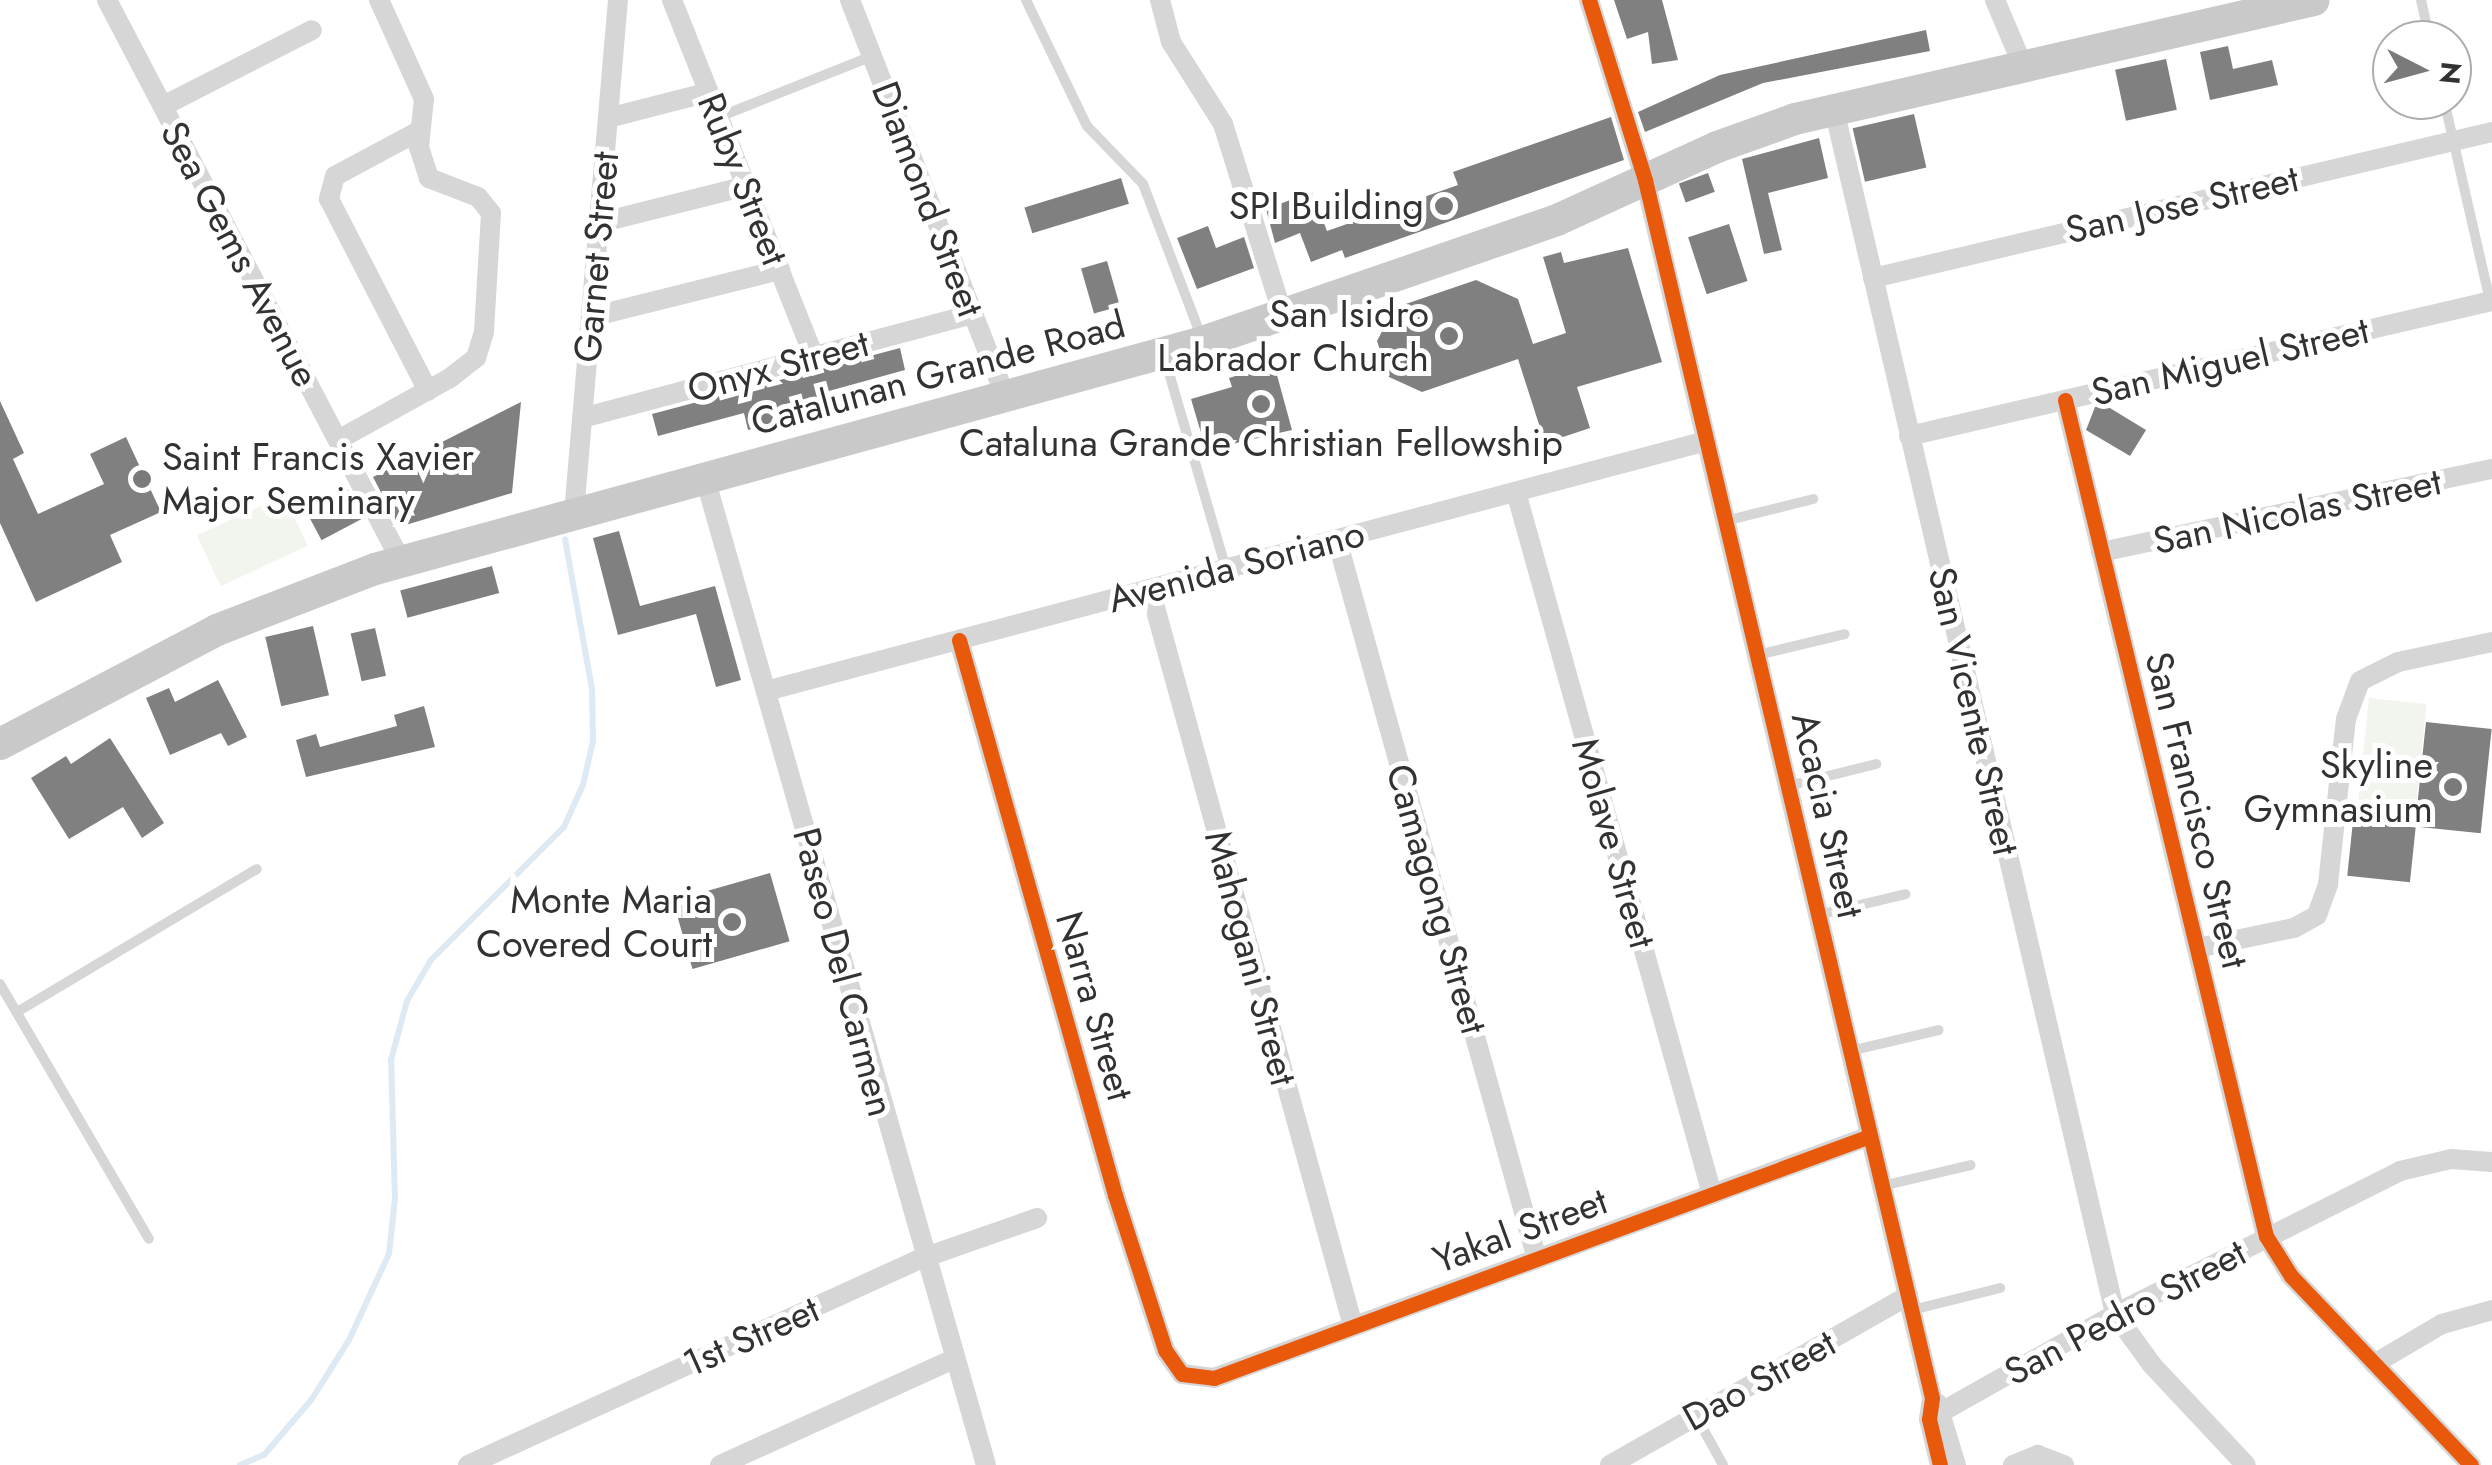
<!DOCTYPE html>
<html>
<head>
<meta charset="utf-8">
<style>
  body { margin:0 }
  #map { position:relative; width:2492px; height:1465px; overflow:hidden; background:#fff; font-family:Jost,sans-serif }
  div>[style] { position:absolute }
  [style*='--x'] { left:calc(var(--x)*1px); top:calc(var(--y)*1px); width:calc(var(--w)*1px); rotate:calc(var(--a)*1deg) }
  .green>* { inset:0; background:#f1f5ed; transform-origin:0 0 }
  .stream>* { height:6px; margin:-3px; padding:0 3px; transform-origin:3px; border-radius:3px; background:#dde9f3 }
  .building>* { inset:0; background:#808080; transform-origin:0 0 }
  .lane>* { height:10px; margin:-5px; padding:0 5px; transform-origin:5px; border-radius:5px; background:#d6d6d6 }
  .street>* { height:20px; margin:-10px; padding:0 10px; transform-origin:10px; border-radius:10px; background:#d6d6d6 }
  .primary>* { height:32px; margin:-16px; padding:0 16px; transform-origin:16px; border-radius:16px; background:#c9c9c9 }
  .cycleway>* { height:15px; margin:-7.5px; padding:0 7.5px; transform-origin:7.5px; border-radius:7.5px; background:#e8590c }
  .dots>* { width:28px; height:28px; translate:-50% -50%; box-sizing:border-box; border:5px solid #fff; border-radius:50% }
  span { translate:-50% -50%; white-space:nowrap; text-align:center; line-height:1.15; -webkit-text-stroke:10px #fff; paint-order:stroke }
  .street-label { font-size:38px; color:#323232 }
  .poi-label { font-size:38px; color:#323232 }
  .right { translate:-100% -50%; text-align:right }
  .left { translate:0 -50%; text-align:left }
  .north { position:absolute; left:2372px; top:20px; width:100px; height:100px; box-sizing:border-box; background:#fff; border:2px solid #adadad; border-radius:50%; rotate:96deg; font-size:28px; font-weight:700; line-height:40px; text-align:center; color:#323232 }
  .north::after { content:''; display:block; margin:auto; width:35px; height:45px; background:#7a7a7a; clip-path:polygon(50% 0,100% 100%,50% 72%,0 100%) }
</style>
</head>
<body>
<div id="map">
  <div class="green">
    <i style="left:284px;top:495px;width:56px;height:96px;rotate:65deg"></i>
    <i style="left:2369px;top:698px;width:58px;height:102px;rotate:6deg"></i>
  </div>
  <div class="stream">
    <i style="--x:240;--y:1465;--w:26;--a:-23"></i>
    <i style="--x:264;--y:1455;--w:74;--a:-49.4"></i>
    <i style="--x:312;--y:1399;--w:70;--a:-57.9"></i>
    <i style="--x:349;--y:1340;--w:95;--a:-65.1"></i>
    <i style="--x:389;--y:1254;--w:55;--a:-83.8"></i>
    <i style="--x:395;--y:1199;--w:139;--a:-91.6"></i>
    <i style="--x:391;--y:1060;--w:61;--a:-74.8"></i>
    <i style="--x:407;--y:1001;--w:48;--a:-59.7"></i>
    <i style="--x:431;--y:960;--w:188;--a:-45"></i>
    <i style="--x:564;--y:827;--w:46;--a:-65.7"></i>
    <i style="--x:583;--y:785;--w:45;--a:-77.2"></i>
    <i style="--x:593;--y:741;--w:52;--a:-91.1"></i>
    <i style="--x:592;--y:689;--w:152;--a:-100.2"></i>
  </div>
  <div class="building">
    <i style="clip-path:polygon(1614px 0,1662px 0,1678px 60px,1652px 64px,1648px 32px,1627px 39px)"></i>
    <i style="clip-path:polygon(1926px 30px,1930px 51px,1763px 83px,1645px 132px,1638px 112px,1720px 75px)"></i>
    <i style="clip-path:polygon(2228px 46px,2233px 69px,2272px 60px,2278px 85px,2210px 100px,2200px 52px)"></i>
    <i style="left:2166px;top:59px;width:52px;height:52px;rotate:78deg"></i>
    <i style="left:1914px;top:114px;width:55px;height:63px;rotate:77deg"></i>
    <i style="clip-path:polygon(1611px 117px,1624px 160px,1345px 258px,1342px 250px,1311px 262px,1300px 233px,1275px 243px,1266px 209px,1312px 192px,1327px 231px,1458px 185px,1453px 172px)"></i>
    <i style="clip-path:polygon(1819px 138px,1828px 178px,1768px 193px,1782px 250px,1764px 254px,1742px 159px)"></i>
    <i style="left:1708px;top:173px;width:20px;height:31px;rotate:70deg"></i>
    <i style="left:1121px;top:178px;width:27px;height:101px;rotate:73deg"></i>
    <i style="left:1729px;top:224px;width:60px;height:43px;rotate:72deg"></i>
    <i style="clip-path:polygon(1208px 226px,1216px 248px,1244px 237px,1254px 268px,1197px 289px,1177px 238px)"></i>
    <i style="clip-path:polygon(1628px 248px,1662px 362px,1577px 387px,1590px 428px,1545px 443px,1518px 359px,1422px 392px,1389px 377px,1377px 341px,1394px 308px,1476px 280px,1518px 299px,1533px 344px,1566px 333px,1543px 257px,1561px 252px,1564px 263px)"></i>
    <i style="left:1107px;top:261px;width:47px;height:27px;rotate:74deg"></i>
    <i style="clip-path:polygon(900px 348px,905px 370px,818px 394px,823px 411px,748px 430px,744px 413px,658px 436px,652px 414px)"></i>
    <i style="clip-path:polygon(1274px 364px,1292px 430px,1206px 450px,1191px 399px,1232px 387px,1229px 378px)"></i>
    <i style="clip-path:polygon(0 401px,24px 453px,13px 459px,38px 514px,104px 484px,90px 454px,126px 437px,161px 512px,110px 535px,122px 562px,36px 602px,0 523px)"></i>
    <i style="clip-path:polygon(521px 402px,512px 493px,399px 527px,373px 477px)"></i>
    <i style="clip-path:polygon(2105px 405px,2146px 430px,2130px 456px,2086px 430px,2095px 407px)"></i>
    <i style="left:348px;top:490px;width:32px;height:47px;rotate:62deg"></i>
    <i style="clip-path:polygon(619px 531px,640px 606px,715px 586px,741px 680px,716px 687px,696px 614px,618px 635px,593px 538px)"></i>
    <i style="left:492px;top:566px;width:28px;height:95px;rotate:75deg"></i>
    <i style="left:313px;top:626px;width:71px;height:49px;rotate:77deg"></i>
    <i style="left:375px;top:628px;width:49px;height:25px;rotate:77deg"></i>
    <i style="clip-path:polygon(218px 680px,247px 737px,228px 746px,221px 733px,170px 755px,146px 698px,169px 688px,175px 702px)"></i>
    <i style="clip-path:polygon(424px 706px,435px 747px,306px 777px,296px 740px,316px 734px,320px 747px,397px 726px,394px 715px)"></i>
    <i style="left:2426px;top:722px;width:66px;height:105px;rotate:6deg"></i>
    <i style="clip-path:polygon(110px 738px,164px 823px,142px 838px,123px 807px,69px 839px,31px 778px,66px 756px,71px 764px)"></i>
    <i style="left:2353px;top:821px;width:63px;height:55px;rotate:6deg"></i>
    <i style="left:770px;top:873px;width:71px;height:101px;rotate:74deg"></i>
  </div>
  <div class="lane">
    <i style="--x:1026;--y:0;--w:140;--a:64.2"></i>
    <i style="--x:1087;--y:126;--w:81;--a:46"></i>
    <i style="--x:1143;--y:184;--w:163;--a:69.1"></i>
    <i style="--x:2421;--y:0;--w:41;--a:77.3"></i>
    <i style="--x:2444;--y:100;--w:206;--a:77.1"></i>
    <i style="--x:719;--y:117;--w:165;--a:-21.7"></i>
    <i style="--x:1165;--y:359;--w:219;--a:73.8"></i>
    <i style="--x:1725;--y:521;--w:91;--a:-14"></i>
    <i style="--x:1757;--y:655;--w:90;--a:-13.4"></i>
    <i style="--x:1788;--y:786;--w:91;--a:-14"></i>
    <i style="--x:1818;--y:915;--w:90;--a:-13.4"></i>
    <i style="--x:0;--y:984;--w:295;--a:59.7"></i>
    <i style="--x:17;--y:1012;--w:279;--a:-30.8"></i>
    <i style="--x:1850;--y:1051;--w:91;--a:-13.3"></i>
    <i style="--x:1882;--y:1186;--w:91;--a:-13.3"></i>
    <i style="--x:1912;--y:1310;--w:91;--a:-14"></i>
    <i style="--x:1696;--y:1416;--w:56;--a:61.1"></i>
  </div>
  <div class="street">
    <i style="--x:107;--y:0;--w:633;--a:62.34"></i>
    <i style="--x:672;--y:0;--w:384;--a:68.3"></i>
    <i style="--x:850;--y:0;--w:428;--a:68.6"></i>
    <i style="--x:1160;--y:0;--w:43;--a:75.3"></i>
    <i style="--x:1171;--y:42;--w:97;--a:57.6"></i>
    <i style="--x:1223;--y:124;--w:200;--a:72.6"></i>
    <i style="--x:1589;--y:0;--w:189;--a:72.7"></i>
    <i style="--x:1645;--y:180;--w:1251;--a:76.74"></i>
    <i style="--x:1932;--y:1398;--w:21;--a:98"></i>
    <i style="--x:1929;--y:1419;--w:47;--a:76.6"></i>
    <i style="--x:1995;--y:0;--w:72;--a:67"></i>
    <i style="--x:163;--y:106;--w:167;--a:-27"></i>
    <i style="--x:1834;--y:109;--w:1237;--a:76.87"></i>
    <i style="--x:2115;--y:1314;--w:63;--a:54"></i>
    <i style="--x:2152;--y:1365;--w:137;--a:46.8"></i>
    <i style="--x:608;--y:118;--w:104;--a:-14.4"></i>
    <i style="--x:419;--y:131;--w:95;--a:151.8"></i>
    <i style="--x:335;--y:176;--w:24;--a:105"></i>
    <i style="--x:329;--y:199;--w:216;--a:62.7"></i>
    <i style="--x:599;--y:223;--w:152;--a:-14.1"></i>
    <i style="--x:1873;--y:278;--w:636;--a:-13.27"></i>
    <i style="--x:591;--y:317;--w:195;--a:-14"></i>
    <i style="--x:2065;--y:400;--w:860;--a:76.48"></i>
    <i style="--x:2266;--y:1236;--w:47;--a:58"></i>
    <i style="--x:2291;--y:1276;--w:261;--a:46.4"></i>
    <i style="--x:582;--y:418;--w:404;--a:-14.9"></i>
    <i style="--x:1909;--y:436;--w:598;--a:-13.04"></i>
    <i style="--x:338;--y:440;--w:128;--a:-29"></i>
    <i style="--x:450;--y:378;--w:33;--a:-38"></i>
    <i style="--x:476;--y:358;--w:28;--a:-73"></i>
    <i style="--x:484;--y:331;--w:118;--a:-86.6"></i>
    <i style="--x:491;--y:213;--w:21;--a:-129"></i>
    <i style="--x:478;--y:197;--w:53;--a:-158.8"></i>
    <i style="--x:429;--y:178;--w:33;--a:-108"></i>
    <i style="--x:419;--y:147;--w:48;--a:-84.1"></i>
    <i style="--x:424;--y:99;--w:109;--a:-114.4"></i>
    <i style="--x:705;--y:478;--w:1026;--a:74.11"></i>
    <i style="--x:1516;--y:492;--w:729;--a:74.4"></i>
    <i style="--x:574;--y:513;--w:515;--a:-85.1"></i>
    <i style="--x:1337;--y:540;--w:746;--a:74.46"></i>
    <i style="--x:2101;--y:552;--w:400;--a:-12"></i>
    <i style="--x:1150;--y:589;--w:764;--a:74.6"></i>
    <i style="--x:959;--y:640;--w:577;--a:74.3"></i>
    <i style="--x:1115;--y:1195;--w:163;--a:72.1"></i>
    <i style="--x:1165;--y:1350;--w:29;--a:55"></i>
    <i style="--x:1182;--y:1374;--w:32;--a:7"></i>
    <i style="--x:1214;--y:1378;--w:699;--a:-20.25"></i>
    <i style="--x:766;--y:691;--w:973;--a:-14.89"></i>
    <i style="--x:2197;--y:948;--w:99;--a:-11.7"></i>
    <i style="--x:2294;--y:928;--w:26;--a:-29"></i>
    <i style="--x:2317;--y:915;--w:33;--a:-70"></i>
    <i style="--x:2328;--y:884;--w:166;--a:-83.8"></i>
    <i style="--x:2346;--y:719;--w:40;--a:-69.8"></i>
    <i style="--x:2360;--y:681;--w:42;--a:-26.6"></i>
    <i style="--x:2398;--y:662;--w:96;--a:-12"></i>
    <i style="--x:2374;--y:1364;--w:79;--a:-30.5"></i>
    <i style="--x:2442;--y:1324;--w:52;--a:-15.6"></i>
    <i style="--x:1937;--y:1403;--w:65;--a:73"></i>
    <i style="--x:1929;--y:1419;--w:214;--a:-29.4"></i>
    <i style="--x:2115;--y:1314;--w:319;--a:-26.6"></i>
    <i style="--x:2400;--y:1171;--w:52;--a:-13.2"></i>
    <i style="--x:2451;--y:1159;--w:41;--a:4.2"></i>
    <i style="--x:468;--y:1465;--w:500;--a:-24.5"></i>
    <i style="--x:923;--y:1258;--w:121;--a:-19.3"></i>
    <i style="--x:720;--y:1465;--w:254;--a:-24.4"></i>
    <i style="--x:1610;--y:1465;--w:343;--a:-29.6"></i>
    <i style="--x:2013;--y:1465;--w:27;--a:-22"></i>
    <i style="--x:2038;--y:1455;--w:28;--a:21"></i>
  </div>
  <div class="primary">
    <i style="--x:0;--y:744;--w:245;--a:-27.7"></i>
    <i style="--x:217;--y:630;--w:169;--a:-21.1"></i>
    <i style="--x:375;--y:569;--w:859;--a:-15.33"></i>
    <i style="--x:1203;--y:342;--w:374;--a:-19"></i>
    <i style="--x:1557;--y:220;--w:176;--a:-24.5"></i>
    <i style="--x:1717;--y:147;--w:83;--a:-19.7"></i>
    <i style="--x:1795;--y:119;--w:532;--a:-12.91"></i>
  </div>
  <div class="cycleway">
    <i style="--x:1589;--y:0;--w:189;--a:72.7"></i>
    <i style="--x:1645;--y:180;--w:1251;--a:76.74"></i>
    <i style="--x:1932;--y:1398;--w:21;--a:98"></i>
    <i style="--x:1929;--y:1419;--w:47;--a:76.6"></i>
    <i style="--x:2065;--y:400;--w:860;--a:76.48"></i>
    <i style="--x:2266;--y:1236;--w:47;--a:58"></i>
    <i style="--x:2291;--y:1276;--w:261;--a:46.4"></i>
    <i style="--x:959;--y:640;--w:577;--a:74.3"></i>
    <i style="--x:1115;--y:1195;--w:163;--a:72.1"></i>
    <i style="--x:1165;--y:1350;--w:29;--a:55"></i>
    <i style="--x:1182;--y:1374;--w:32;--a:7"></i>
    <i style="--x:1214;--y:1378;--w:699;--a:-20.25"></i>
  </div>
  <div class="dots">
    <i style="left:1444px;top:206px;background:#7a7a7a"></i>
    <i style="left:1449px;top:336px;background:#7a7a7a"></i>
    <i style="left:1261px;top:404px;background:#7a7a7a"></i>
    <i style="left:142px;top:479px;background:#7a7a7a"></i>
    <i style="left:2453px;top:787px;background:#7a7a7a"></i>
    <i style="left:732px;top:922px;background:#7a7a7a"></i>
  </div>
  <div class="street-label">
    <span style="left:743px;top:179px;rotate:68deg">Ruby Street</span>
    <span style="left:928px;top:199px;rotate:69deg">Diamond Street</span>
    <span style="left:2182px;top:204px;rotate:-13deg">San Jose Street</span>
    <span style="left:240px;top:254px;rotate:62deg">Sea Gems Avenue</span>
    <span style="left:596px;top:257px;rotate:-85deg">Garnet Street</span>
    <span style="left:2230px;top:361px;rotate:-13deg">San Miguel Street</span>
    <span style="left:778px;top:366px;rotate:-15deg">Onyx Street</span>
    <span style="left:938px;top:373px;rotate:-15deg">Catalunan Grande Road</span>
    <span style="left:2297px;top:511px;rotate:-12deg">San Nicolas Street</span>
    <span style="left:1236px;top:566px;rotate:-15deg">Avenida Soriano</span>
    <span style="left:1974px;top:711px;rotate:77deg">San Vicente Street</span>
    <span style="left:2197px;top:810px;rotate:76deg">San Francisco Street</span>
    <span style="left:1828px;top:815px;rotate:77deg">Acacia Street</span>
    <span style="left:1614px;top:843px;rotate:74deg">Molave Street</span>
    <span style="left:1437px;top:899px;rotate:74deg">Camagong Street</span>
    <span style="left:1251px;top:958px;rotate:75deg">Mahogani Street</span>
    <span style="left:844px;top:972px;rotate:75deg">Paseo Del Carmen</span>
    <span style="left:1095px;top:1006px;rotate:74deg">Narra Street</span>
    <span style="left:1520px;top:1230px;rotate:-20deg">Yakal Street</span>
    <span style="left:2125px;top:1312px;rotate:-28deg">San Pedro Street</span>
    <span style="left:751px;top:1336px;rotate:-24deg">1st Street</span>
    <span style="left:1759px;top:1380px;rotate:-29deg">Dao Street</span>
  </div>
  <div class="poi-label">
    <span class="right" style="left:1424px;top:206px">SPI Building</span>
    <span class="right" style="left:1429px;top:336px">San Isidro<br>Labrador Church</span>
    <span style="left:1261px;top:443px">Cataluna Grande Christian Fellowship</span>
    <span class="left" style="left:162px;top:479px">Saint Francis Xavier<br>Major Seminary</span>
    <span class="right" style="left:2433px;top:787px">Skyline<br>Gymnasium</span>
    <span class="right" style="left:712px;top:922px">Monte Maria<br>Covered Court</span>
  </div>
  <div class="north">N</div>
</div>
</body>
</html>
